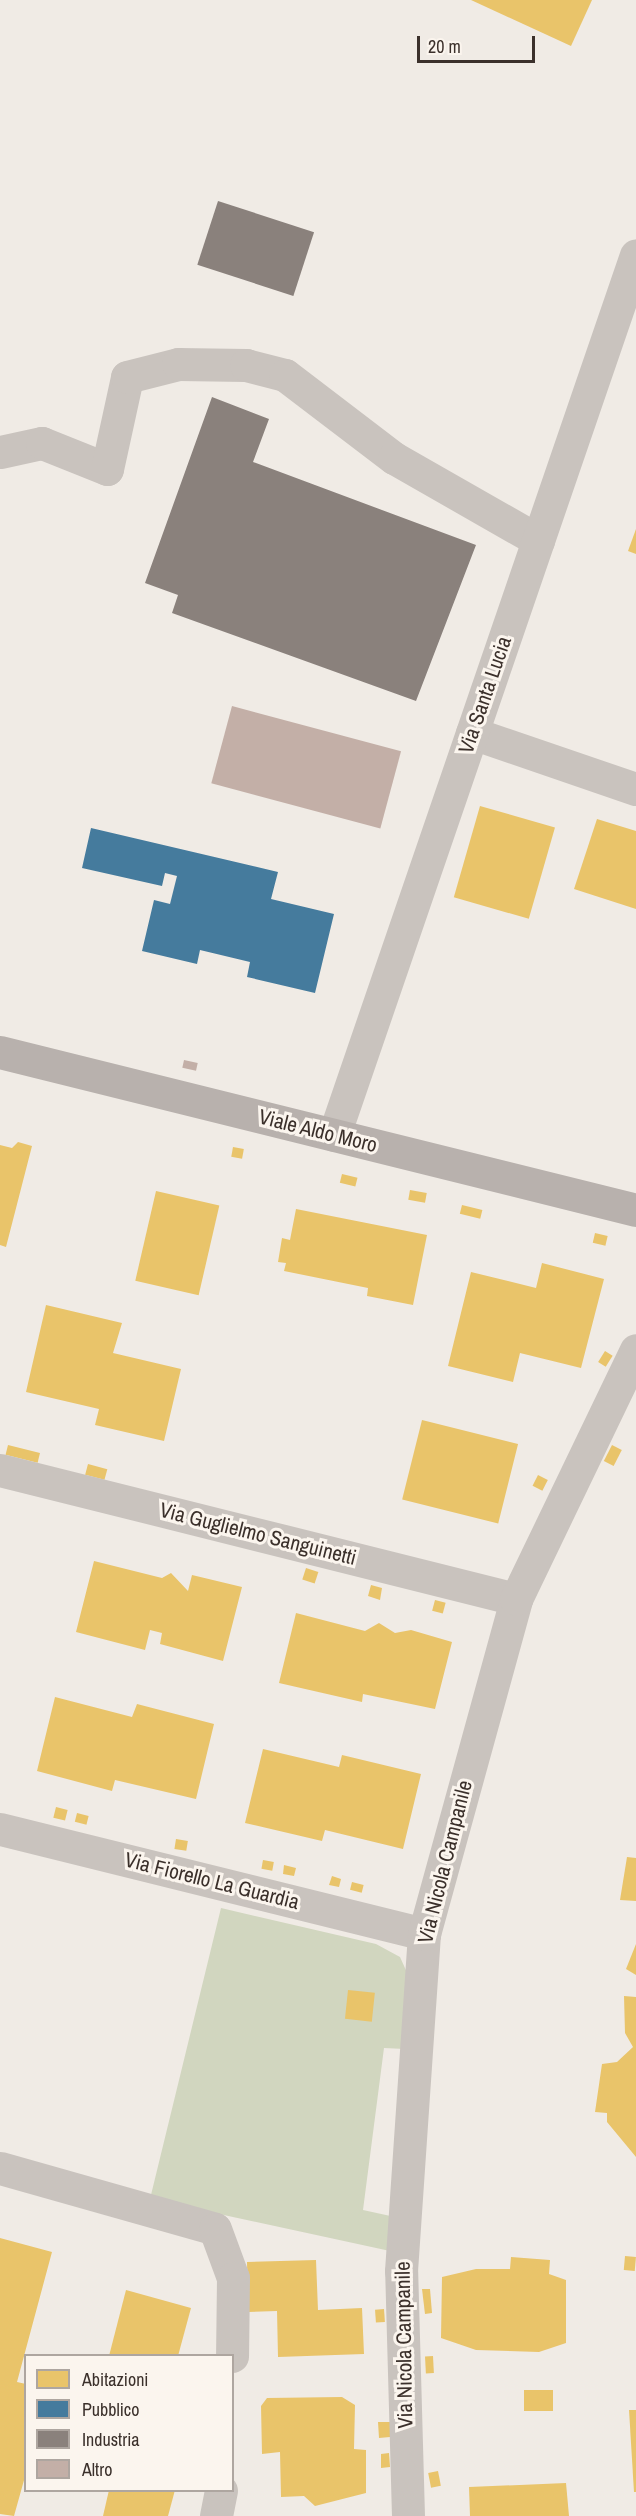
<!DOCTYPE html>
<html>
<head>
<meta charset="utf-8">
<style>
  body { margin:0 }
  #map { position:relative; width:636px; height:2516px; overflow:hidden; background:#f0ebe5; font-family:"Archivo Narrow",sans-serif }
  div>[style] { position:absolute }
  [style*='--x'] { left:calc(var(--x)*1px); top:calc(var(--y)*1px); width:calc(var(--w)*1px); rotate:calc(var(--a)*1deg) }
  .green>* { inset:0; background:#d1d6bf }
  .homes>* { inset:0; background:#e9c46a; transform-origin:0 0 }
  .public>* { inset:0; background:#457b9d }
  .industry>* { inset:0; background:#8a817c; transform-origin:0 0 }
  .building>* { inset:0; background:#c3afa7; transform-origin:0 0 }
  .minor>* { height:33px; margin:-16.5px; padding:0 16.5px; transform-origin:16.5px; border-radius:16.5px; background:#c9c3be }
  .major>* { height:33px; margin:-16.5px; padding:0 16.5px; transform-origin:16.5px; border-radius:16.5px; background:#b8b1ad }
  span { translate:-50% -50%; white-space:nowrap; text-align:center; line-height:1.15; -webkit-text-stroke:6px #fbf5ee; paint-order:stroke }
  .street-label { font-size:21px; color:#3b302b }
  .legend { position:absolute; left:24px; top:2354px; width:210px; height:138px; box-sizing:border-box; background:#fbf5ee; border:2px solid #aea6a0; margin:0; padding:8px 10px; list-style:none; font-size:18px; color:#3b302b }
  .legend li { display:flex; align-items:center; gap:12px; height:30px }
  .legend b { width:30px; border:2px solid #aea6a0 }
  .scale { position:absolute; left:417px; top:36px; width:118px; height:27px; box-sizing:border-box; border:3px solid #3b302b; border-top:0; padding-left:8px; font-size:18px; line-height:21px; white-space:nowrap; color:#3b302b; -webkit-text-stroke:4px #fbf5ee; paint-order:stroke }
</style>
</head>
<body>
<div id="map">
  <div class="green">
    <i style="clip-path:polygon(221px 1908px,376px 1944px,400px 1957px,409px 1977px,405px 2049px,384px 2048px,363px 2210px,395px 2217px,390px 2251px,150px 2199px)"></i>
  </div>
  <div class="homes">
    <i style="clip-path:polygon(471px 0,592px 0,571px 46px)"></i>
    <i style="clip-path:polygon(636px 529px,636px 554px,628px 551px)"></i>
    <i style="left:480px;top:806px;width:78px;height:95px;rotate:16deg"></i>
    <i style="clip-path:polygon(597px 819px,636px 831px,636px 909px,574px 889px)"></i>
    <i style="clip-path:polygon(18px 1142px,32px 1146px,6px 1247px,0 1245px,0 1145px,12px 1148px)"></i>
    <i style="left:233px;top:1147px;width:11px;height:10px;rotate:10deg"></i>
    <i style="left:342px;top:1174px;width:16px;height:9px;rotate:14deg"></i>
    <i style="left:410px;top:1190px;width:17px;height:10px;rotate:10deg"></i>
    <i style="left:156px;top:1191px;width:65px;height:92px;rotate:13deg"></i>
    <i style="left:462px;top:1205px;width:21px;height:9px;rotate:14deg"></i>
    <i style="clip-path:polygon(296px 1209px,427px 1235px,413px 1305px,367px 1296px,368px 1288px,284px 1271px,286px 1263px,278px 1262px,282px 1238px,290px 1240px)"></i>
    <i style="left:595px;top:1233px;width:13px;height:10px;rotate:13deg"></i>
    <i style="clip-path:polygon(542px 1263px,604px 1279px,581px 1368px,520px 1353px,513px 1382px,448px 1366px,471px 1272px,536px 1288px)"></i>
    <i style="clip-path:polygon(46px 1305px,122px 1323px,113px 1353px,181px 1369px,164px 1441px,95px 1425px,99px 1409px,26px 1392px)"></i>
    <i style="left:605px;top:1351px;width:9px;height:13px;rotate:32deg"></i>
    <i style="left:422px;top:1420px;width:99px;height:82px;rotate:14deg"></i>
    <i style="left:8px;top:1445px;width:33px;height:10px;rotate:14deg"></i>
    <i style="left:612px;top:1445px;width:11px;height:18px;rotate:27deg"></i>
    <i style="left:88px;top:1464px;width:20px;height:11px;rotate:15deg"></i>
    <i style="left:538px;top:1475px;width:11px;height:12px;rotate:27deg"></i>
    <i style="clip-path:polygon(94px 1561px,162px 1578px,171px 1573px,188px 1591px,192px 1575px,242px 1587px,223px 1661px,160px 1644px,162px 1633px,150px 1630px,145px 1650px,76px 1632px)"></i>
    <i style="left:306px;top:1568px;width:13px;height:12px;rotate:18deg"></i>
    <i style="clip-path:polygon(371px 1585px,382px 1588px,380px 1600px,368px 1596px)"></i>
    <i style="left:435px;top:1600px;width:11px;height:11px;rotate:15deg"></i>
    <i style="clip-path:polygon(296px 1613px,365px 1631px,379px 1623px,395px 1633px,411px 1630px,452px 1642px,435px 1709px,363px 1694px,362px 1702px,279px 1683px)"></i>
    <i style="clip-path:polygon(55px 1697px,132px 1717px,137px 1704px,214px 1724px,196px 1799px,115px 1780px,112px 1791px,37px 1771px)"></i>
    <i style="clip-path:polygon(263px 1749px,339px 1767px,342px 1755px,421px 1774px,403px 1849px,325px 1830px,322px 1841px,245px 1823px)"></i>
    <i style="left:56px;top:1807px;width:12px;height:11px;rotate:14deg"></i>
    <i style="left:77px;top:1813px;width:12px;height:9px;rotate:14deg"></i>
    <i style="left:176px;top:1839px;width:12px;height:10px;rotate:9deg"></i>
    <i style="clip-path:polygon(627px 1857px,636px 1858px,636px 1901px,620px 1900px)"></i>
    <i style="left:263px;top:1860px;width:11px;height:9px;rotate:10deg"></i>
    <i style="clip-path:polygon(284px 1865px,296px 1868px,294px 1876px,283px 1874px)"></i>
    <i style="clip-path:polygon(332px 1876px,341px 1879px,339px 1887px,329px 1885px)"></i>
    <i style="left:352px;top:1882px;width:12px;height:8px;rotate:14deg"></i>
    <i style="clip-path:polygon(636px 1944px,636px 1975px,626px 1969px)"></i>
    <i style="left:348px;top:1990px;width:27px;height:29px;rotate:6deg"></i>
    <i style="clip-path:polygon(624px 1996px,636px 1997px,636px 2157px,607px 2122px,607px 2113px,595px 2112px,602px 2064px,617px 2062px,633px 2047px,625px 2033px)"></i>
    <i style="clip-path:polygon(0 2238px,52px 2252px,17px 2382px,26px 2384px,26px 2473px,14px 2516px,0 2514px)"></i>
    <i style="left:625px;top:2256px;width:11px;height:14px;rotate:5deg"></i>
    <i style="clip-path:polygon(511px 2257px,550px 2260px,549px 2274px,566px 2280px,566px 2343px,539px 2352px,476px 2350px,441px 2338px,442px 2277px,476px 2269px,510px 2269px)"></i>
    <i style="clip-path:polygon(316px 2260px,318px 2310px,362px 2308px,364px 2354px,278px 2357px,277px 2311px,248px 2312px,247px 2262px)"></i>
    <i style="clip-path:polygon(422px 2289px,430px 2289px,432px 2313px,425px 2314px)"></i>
    <i style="clip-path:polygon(126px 2290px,191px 2308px,178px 2356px,109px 2356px)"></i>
    <i style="left:384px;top:2309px;width:13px;height:9px;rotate:86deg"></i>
    <i style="left:433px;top:2356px;width:17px;height:8px;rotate:87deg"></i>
    <i style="left:524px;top:2390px;width:29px;height:21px"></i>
    <i style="clip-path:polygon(342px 2397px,355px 2405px,354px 2449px,366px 2450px,366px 2493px,315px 2506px,304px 2496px,281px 2497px,280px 2452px,262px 2454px,261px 2406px,267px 2398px)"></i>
    <i style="clip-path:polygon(629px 2410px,636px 2410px,636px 2492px,634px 2492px)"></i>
    <i style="clip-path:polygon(378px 2422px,390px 2422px,390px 2437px,379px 2438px)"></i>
    <i style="clip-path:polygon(389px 2453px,390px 2467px,381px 2468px,381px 2454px)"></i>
    <i style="left:438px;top:2471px;width:15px;height:10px;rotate:79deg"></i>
    <i style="clip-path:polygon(566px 2483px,569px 2516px,470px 2516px,469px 2487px)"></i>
    <i style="clip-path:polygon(109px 2490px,175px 2490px,168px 2516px,103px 2516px)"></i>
  </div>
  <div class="public">
    <i style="clip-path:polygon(91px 828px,278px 872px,271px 899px,334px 914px,315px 993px,247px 977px,250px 962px,200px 950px,197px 964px,142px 951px,154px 900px,170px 904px,177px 876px,165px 873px,162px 886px,82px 868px)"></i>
  </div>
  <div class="industry">
    <i style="left:218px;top:201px;width:101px;height:67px;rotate:18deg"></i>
    <i style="clip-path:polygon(212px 397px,269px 419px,253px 462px,476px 545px,416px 701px,172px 613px,178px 595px,145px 583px)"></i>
  </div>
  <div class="building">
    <i style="left:232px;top:706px;width:175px;height:80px;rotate:15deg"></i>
    <i style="left:184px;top:1060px;width:14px;height:8px;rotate:12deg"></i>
  </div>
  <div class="minor">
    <i style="--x:0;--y:452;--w:43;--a:-12.1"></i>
    <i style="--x:42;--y:443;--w:70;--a:21.8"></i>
    <i style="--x:107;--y:469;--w:94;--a:-77.7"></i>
    <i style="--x:127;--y:377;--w:53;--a:-14.3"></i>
    <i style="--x:178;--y:364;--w:68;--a:0.8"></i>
    <i style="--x:246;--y:365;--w:40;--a:14.4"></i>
    <i style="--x:285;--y:375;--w:137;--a:37.3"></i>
    <i style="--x:394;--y:458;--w:166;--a:29.7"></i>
    <i style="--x:472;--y:733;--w:173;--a:18.9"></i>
    <i style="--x:334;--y:1135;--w:930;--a:-71.06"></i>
    <i style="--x:0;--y:1470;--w:532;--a:14.04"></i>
    <i style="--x:0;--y:1829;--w:437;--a:13.9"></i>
    <i style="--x:0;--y:2168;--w:223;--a:15.8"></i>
    <i style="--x:215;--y:2229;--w:52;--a:69.8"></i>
    <i style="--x:233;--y:2278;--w:78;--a:90.7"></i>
    <i style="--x:216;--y:2516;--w:26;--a:-79"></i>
    <i style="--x:408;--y:2516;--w:245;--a:-91.6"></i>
    <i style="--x:401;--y:2271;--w:338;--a:-86.1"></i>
    <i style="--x:424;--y:1934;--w:347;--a:-74.6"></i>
    <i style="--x:516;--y:1599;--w:276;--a:-64.3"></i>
  </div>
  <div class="major">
    <i style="--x:0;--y:1052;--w:655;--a:13.95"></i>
  </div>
  <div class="street-label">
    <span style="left:485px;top:695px;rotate:-71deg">Via Santa Lucia</span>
    <span style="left:318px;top:1131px;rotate:14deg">Viale Aldo Moro</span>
    <span style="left:258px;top:1534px;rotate:14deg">Via Guglielmo Sanguinetti</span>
    <span style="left:445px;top:1862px;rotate:-76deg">Via Nicola Campanile</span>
    <span style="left:212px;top:1881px;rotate:14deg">Via Fiorello La Guardia</span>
    <span style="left:404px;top:2345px;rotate:-91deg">Via Nicola Campanile</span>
  </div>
  <ul class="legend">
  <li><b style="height:16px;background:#e9c46a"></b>Abitazioni</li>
  <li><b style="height:16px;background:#457b9d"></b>Pubblico</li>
  <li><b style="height:16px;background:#8a817c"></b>Industria</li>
  <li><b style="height:16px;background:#c3afa7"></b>Altro</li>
  </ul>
  <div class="scale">20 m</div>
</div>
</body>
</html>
